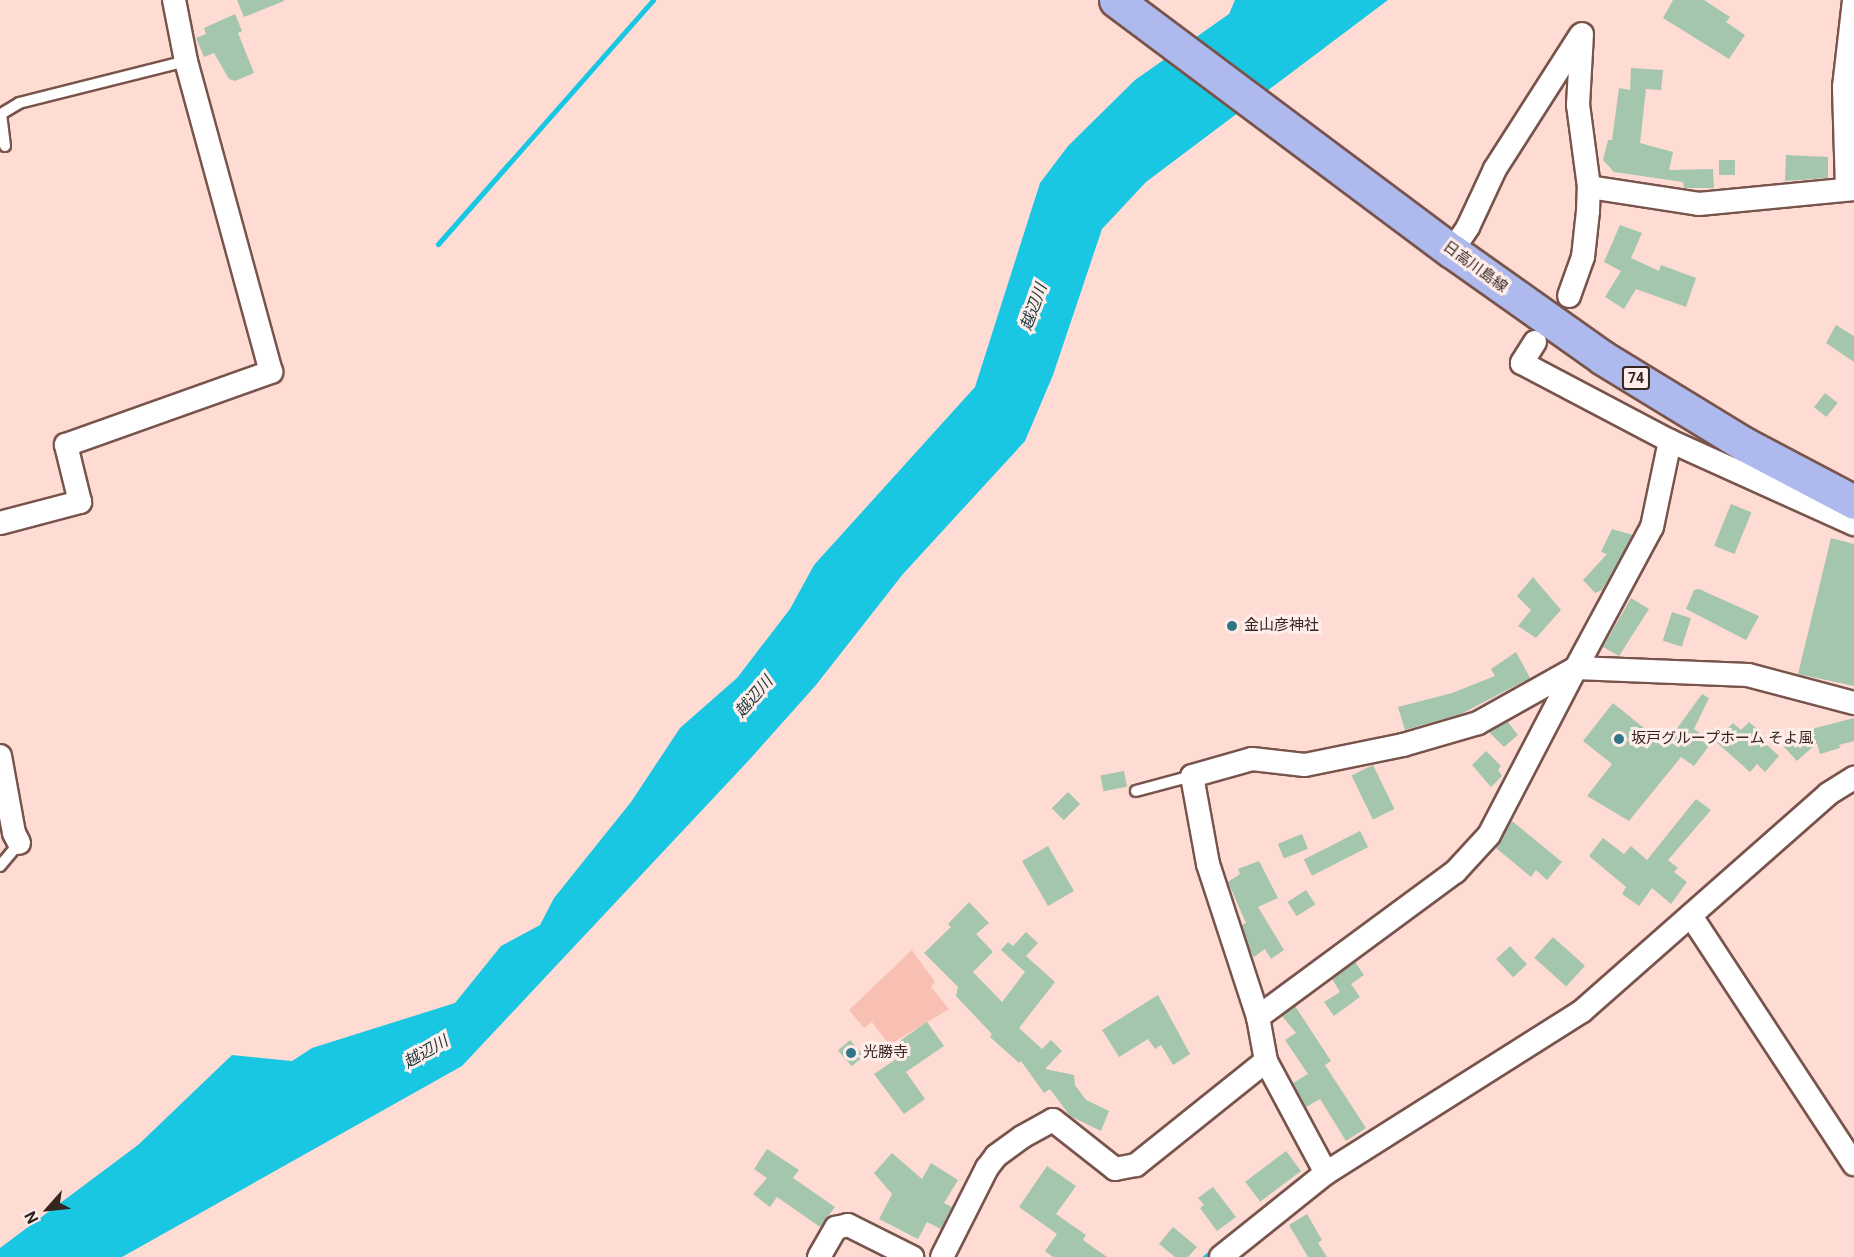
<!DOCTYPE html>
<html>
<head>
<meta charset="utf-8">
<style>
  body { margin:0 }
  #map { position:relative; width:1854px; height:1257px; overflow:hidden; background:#fedbd3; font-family:Roboto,"Noto Sans JP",sans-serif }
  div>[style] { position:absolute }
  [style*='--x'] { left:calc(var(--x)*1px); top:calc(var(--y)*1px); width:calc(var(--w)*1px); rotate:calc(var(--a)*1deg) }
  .green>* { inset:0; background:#f7c0b3 }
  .water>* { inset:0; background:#1ac7e3 }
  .stream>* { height:5px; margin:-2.5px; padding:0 2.5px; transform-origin:2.5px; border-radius:2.5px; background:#1ac7e3 }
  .building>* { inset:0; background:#a4c6ad; transform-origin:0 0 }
  .roads { filter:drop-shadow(2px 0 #78544c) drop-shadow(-2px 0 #78544c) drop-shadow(0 2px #78544c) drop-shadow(0 -2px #78544c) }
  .service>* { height:10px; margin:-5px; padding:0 5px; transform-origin:5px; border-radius:5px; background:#fff }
  .minor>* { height:22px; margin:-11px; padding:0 11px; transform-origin:11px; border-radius:11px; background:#fff }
  .primary>* { height:33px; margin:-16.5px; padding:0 16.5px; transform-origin:16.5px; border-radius:16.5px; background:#aeb9ed }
  .dots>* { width:16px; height:16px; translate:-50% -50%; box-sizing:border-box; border:3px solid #ffede9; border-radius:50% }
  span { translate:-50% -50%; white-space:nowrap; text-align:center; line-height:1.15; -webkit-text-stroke:6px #ffede9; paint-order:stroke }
  .shield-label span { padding:2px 4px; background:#ffede9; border:2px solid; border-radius:4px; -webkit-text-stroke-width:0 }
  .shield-label { font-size:14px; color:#352521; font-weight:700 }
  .street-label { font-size:15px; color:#352521 }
  .poi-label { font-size:15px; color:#352521 }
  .left { translate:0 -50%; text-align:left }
  .water-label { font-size:16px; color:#18383e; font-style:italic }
  .north { position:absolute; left:18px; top:1179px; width:60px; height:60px; -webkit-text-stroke:4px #ffede9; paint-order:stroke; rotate:243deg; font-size:16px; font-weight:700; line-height:24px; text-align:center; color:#352521 }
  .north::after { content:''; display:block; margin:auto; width:21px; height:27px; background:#352521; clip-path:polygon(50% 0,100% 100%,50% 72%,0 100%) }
</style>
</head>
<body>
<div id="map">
  <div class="green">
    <i style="clip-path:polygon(912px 950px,935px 982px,931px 987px,949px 1009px,889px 1045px,872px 1022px,864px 1028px,849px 1010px)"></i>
  </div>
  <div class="water">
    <i style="clip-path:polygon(1235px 0,1388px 0,1146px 182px,1102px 229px,1053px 375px,1025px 441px,903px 574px,816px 685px,750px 759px,462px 1066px,122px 1257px,0 1257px,0 1248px,138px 1145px,232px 1055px,292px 1061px,312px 1048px,455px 1003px,501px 946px,540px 925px,554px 898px,631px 802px,680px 728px,737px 678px,790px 609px,814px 565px,975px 387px,1040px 183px,1068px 146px,1135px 80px,1229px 14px)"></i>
  </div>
  <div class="stream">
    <i style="--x:438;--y:244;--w:325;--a:-48.6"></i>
    <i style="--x:1205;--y:1257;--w:109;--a:-39.1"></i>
  </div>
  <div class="building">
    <i style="clip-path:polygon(237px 0,284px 0,284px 1px,244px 17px)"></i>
    <i style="clip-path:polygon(1673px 0,1704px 0,1730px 17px,1726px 22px,1745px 35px,1729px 59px,1663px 18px)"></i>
    <i style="clip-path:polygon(235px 14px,242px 31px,238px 33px,254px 73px,235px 81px,229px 79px,214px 53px,204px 57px,196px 38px,206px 34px,204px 28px)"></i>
    <i style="clip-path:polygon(1631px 68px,1663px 70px,1661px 90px,1646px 89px,1640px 143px,1673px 152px,1669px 170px,1713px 169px,1714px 188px,1684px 188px,1683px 182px,1614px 172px,1603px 160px,1608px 140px,1612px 140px,1619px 88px,1630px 90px)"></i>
    <i style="clip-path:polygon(1786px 155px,1828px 157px,1828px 178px,1785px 181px)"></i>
    <i style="left:1735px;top:160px;width:15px;height:16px;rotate:90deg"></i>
    <i style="clip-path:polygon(1620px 225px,1642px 233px,1631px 258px,1659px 271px,1661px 265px,1696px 278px,1686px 307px,1636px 289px,1624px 309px,1605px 297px,1621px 271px,1604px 262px)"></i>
    <i style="clip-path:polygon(1836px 325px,1854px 336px,1854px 362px,1826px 343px)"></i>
    <i style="left:1825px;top:393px;width:16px;height:18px;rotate:38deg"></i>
    <i style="left:1731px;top:504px;width:22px;height:45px;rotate:22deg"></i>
    <i style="clip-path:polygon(1612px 529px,1633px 535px,1602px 590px,1595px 593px,1583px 580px,1607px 554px,1601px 552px)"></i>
    <i style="clip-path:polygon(1831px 538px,1854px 544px,1854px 686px,1798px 674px)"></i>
    <i style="clip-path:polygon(1533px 577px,1561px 610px,1536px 638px,1518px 626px,1531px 610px,1517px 596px)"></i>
    <i style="clip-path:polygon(1699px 589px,1759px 616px,1746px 640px,1686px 609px,1694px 590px)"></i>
    <i style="clip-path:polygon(1631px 598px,1649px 609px,1619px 656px,1603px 647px)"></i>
    <i style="left:1672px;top:612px;width:20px;height:30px;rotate:18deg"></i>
    <i style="clip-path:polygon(1516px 652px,1530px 678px,1461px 714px,1405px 730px,1398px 707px,1452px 693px,1495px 676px,1491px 669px)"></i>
    <i style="clip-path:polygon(1702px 694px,1709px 698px,1694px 729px,1712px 742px,1694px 766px,1681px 757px,1629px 821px,1587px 796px,1612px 764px,1583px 741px,1613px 703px,1665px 745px)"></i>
    <i style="clip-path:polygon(1854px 718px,1854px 741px,1839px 745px,1840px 748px,1820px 754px,1817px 743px,1797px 761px,1784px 747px,1800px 732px)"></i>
    <i style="clip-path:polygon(1508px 722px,1518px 735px,1504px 747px,1489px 732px)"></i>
    <i style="clip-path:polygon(1749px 722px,1761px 732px,1757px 736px,1779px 756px,1765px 772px,1757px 764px,1750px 772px,1716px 742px,1733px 723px,1741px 730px)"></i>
    <i style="clip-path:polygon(1486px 751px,1501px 766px,1498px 770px,1502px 776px,1491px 787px,1472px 765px)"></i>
    <i style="left:1373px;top:765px;width:49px;height:24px;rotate:64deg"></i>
    <i style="left:1124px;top:771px;width:16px;height:24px;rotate:79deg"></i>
    <i style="left:1068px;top:792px;width:17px;height:23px;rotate:45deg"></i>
    <i style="clip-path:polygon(1696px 799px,1711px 810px,1668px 860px,1678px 868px,1674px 872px,1687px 882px,1671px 904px,1652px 888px,1639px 906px,1622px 894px,1626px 887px,1589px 856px,1603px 838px,1624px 854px,1631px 846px,1647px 860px)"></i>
    <i style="clip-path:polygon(1512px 821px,1562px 862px,1547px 880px,1536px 870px,1531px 877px,1496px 848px)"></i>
    <i style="left:1360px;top:831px;width:18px;height:63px;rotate:63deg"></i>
    <i style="left:1302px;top:834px;width:16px;height:26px;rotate:68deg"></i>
    <i style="left:1048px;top:846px;width:52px;height:30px;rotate:60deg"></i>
    <i style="clip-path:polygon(1259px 861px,1278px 898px,1258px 907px,1284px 950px,1271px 959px,1265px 949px,1254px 957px,1250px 950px,1242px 925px,1246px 923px,1228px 882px,1240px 874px,1238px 869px)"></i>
    <i style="left:1306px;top:890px;width:17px;height:22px;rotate:57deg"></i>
    <i style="clip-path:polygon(969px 902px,989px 923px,976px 934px,993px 952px,973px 972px,1002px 1002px,1025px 972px,1001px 950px,1008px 942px,1013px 946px,1026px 932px,1038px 943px,1026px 956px,1055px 982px,1019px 1028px,1042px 1049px,1051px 1040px,1062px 1051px,1045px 1069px,1074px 1075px,1075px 1085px,1086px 1100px,1109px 1111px,1101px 1131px,1070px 1116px,1050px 1089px,1044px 1093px,1021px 1061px,1019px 1063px,990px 1037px,992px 1034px,956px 996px,958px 987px,924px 953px,951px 927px,948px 924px)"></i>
    <i style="left:1553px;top:937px;width:43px;height:28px;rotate:42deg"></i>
    <i style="left:1510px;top:946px;width:25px;height:19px;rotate:47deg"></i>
    <i style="clip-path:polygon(1355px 962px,1364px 975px,1351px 984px,1360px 997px,1334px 1016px,1324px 1002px,1340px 992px,1332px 979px)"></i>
    <i style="clip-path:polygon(1158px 995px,1190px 1054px,1173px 1065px,1161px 1045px,1155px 1049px,1148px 1039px,1119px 1057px,1102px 1030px)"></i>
    <i style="clip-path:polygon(1295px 1006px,1331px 1061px,1325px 1065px,1366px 1128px,1346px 1141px,1320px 1099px,1306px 1107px,1293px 1083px,1308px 1074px,1285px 1040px,1296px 1033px,1282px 1016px)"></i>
    <i style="clip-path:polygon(927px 1022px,944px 1046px,906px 1072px,925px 1099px,904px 1114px,874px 1074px,902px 1055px,898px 1049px,904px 1045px,901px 1040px)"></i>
    <i style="left:850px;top:1040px;width:21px;height:16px;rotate:49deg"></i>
    <i style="clip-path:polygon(767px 1149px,799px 1170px,793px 1178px,835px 1207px,820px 1227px,777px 1197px,770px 1207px,753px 1194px,767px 1178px,754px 1169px)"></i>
    <i style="left:1286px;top:1151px;width:25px;height:51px;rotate:53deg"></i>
    <i style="clip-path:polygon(892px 1153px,922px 1179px,931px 1163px,958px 1180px,944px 1203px,952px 1207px,941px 1229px,927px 1222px,918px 1239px,879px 1219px,892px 1194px,874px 1173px)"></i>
    <i style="clip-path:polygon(1047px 1166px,1076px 1186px,1056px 1214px,1086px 1235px,1083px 1240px,1107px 1257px,1053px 1257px,1045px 1251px,1057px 1234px,1019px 1207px)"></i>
    <i style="clip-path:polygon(1213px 1187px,1236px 1217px,1217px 1231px,1200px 1208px,1204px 1205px,1198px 1198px)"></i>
    <i style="clip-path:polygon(1307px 1214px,1322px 1240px,1318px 1243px,1327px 1257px,1308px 1257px,1289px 1225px)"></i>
    <i style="clip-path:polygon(1173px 1227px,1197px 1247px,1188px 1257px,1175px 1257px,1159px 1244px)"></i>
  </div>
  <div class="roads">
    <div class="service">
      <i style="--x:5;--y:146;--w:32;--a:-97"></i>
      <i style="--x:1;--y:114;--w:21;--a:-31"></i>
      <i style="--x:19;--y:103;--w:172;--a:-14.1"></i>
      <i style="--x:1136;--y:791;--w:58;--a:-15"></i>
      <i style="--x:0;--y:866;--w:30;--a:-50"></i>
    </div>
    <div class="minor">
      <i style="--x:1589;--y:187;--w:111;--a:8.8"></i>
      <i style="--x:1699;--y:204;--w:156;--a:-5.5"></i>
      <i style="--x:1847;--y:189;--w:102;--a:-91.7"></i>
      <i style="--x:1844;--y:87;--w:88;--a:-83.4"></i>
      <i style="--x:1452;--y:251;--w:29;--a:-56"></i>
      <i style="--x:1468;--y:227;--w:64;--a:-65"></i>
      <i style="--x:1495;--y:169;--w:158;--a:-57.4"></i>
      <i style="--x:1569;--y:296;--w:41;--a:-70.3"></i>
      <i style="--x:1583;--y:257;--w:46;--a:-83.8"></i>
      <i style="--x:1588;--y:211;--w:24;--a:-88"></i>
      <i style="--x:1589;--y:187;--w:83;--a:-97.6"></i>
      <i style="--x:1578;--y:105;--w:71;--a:-86.8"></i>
      <i style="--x:1535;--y:342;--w:25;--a:122"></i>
      <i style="--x:1522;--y:363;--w:167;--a:27.8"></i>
      <i style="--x:1670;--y:441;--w:202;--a:24.3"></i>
      <i style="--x:0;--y:523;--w:83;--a:-14.7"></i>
      <i style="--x:80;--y:502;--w:59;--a:-103.8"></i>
      <i style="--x:66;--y:445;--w:218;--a:-19.6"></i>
      <i style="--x:271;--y:372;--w:322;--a:-105.3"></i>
      <i style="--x:186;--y:61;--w:62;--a:-101.1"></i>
      <i style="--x:0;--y:756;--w:78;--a:79.7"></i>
      <i style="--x:14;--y:833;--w:11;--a:63"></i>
      <i style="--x:1691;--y:916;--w:297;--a:56.7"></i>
      <i style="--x:1258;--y:1017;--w:245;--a:-36.4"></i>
      <i style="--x:1455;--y:872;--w:50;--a:-47.4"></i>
      <i style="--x:1489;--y:835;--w:188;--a:-62.5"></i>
      <i style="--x:1576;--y:668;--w:172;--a:2.3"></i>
      <i style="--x:1748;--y:675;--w:110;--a:14.8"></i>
      <i style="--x:1326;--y:1173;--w:127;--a:-118.2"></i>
      <i style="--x:1266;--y:1061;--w:45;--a:-100.3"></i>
      <i style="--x:1258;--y:1017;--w:161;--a:-108.1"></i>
      <i style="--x:1208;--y:864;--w:89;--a:-100.3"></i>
      <i style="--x:1192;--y:776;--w:62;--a:-15.8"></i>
      <i style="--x:1252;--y:759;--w:53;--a:6.5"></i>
      <i style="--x:1305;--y:765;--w:100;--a:-11.5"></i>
      <i style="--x:1403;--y:745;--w:78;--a:-16.3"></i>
      <i style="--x:1478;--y:723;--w:112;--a:-29.3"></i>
      <i style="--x:1576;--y:668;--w:160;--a:-61.7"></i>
      <i style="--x:1652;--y:527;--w:88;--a:-78.2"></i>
      <i style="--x:819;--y:1257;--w:34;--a:-60"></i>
      <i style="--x:836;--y:1228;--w:12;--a:-14"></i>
      <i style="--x:848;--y:1225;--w:72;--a:26.6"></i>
      <i style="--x:942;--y:1257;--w:100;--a:-63.2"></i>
      <i style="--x:987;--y:1168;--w:15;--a:-53"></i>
      <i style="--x:996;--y:1156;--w:32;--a:-36"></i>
      <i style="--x:1022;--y:1137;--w:35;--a:-29"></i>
      <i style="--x:1053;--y:1120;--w:79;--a:38.3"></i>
      <i style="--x:1115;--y:1169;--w:21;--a:-11"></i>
      <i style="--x:1136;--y:1165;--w:166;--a:-38.7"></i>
      <i style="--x:1221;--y:1257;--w:134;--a:-38.7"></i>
      <i style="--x:1326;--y:1173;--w:302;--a:-32.3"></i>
      <i style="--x:1581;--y:1012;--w:329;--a:-41.4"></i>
      <i style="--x:1828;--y:794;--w:31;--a:-32"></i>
    </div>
    <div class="primary">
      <i style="--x:1116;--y:0;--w:419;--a:36.8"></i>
      <i style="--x:1452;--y:251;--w:185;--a:35.3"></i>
      <i style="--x:1603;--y:358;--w:165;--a:31.4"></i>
      <i style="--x:1744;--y:444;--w:124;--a:27.8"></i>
    </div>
  </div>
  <div class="dots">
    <i style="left:1232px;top:626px;background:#2f7583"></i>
    <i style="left:1619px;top:739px;background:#2f7583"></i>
    <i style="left:851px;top:1053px;background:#2f7583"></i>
  </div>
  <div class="shield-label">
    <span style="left:1636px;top:378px">74</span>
  </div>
  <div class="street-label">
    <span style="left:1475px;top:267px;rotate:36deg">日高川島線</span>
  </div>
  <div class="poi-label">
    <span class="left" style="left:1244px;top:626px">金山彦神社</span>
    <span class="left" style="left:1631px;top:739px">坂戸グループホーム そよ風</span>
    <span class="left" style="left:863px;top:1053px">光勝寺</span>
  </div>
  <div class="water-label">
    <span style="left:1034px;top:307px;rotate:-70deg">越辺川</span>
    <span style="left:754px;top:697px;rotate:-49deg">越辺川</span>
    <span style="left:426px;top:1052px;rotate:-30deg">越辺川</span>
  </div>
  <div class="north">N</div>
</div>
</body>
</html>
